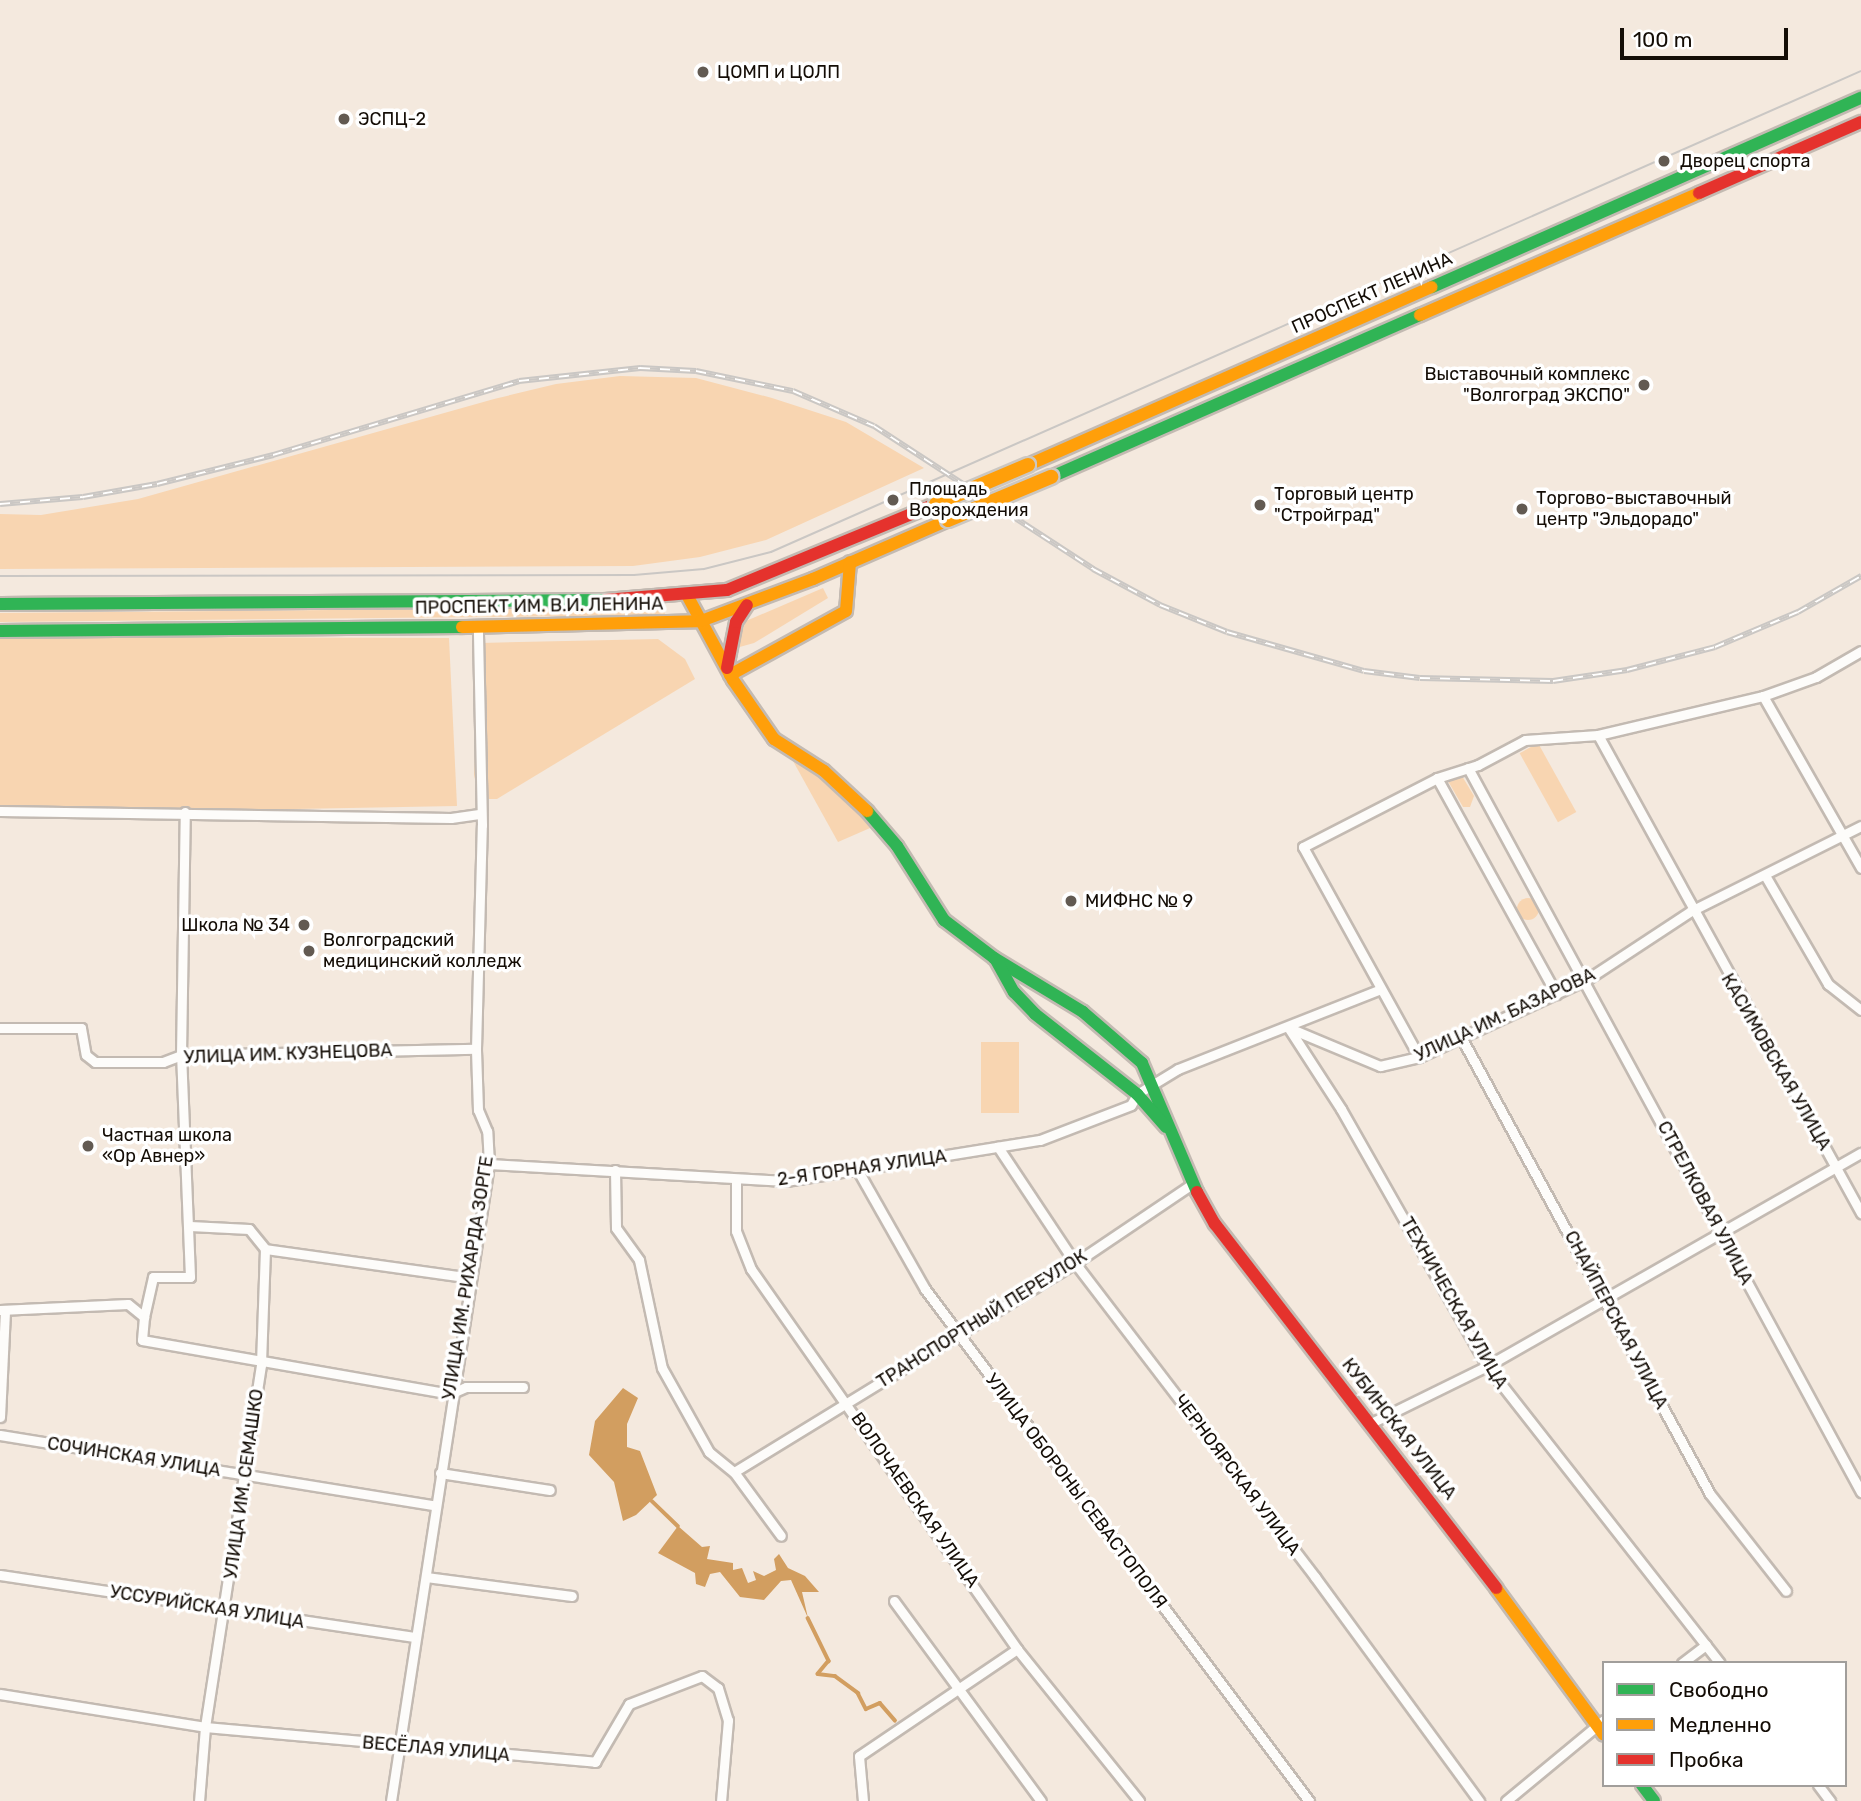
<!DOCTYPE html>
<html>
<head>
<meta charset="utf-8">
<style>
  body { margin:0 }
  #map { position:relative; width:1861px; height:1801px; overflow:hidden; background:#f4e9de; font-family:Rubik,sans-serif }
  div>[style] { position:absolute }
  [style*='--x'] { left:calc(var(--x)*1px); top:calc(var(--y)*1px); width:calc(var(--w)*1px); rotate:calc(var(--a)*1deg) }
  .green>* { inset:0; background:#f8d5b1; transform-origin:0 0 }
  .round { border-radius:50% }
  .water>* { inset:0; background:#d29e60 }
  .stream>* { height:3.5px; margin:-1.75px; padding:0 1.75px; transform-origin:1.75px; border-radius:1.75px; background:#d29e60 }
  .roads { filter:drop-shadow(2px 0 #c3bab2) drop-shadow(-2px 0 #c3bab2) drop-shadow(0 2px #c3bab2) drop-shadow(0 -2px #c3bab2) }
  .street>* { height:9px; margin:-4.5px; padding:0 4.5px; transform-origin:4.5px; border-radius:4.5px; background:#fdfcfa }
  .fast>* { height:12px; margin:-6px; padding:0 6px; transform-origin:6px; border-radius:6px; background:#30b455 }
  .slow>* { height:12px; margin:-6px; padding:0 6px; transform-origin:6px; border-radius:6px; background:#ff9f0a }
  .jam>* { height:12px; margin:-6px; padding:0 6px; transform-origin:6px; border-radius:6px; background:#e5322d }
  .tram>* { height:2px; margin:-1px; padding:0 1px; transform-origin:1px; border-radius:1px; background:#cac7c4 }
  .rail>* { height:6px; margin-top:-3px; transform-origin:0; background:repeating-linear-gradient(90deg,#fff 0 10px,#cac7c4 0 20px); box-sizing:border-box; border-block:2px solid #cac7c4 }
  .bridges { filter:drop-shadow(2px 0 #ccc7c1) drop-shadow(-2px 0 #ccc7c1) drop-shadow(0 2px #ccc7c1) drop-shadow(0 -2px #ccc7c1) }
  .slow-bridge>* { height:14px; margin:-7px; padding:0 7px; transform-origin:7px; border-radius:7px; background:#ff9f0a }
  .dots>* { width:19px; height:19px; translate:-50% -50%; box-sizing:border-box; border:4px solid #fff; border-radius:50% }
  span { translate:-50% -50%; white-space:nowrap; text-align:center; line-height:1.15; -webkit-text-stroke:7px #fff; paint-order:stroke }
  .poi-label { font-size:18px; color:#140d06 }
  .left { translate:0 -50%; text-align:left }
  .right { translate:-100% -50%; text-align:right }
  .street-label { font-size:18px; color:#140d06 }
  .legend { position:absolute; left:1602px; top:1661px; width:245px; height:126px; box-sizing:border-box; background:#fff; border:2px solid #a19e9b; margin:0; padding:9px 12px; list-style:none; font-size:21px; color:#140d06 }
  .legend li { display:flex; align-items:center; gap:14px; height:35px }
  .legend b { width:35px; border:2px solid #a19e9b }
  .scale { position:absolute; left:1620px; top:28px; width:168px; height:32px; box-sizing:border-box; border:4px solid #140d06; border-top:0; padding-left:9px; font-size:21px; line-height:24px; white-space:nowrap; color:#140d06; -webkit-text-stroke:5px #fff; paint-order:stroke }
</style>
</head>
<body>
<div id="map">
  <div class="green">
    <i style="clip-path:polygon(620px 376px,696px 378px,772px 398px,846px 422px,924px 468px,766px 540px,700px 557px,633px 566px,0 569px,0 514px,41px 515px,138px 499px,494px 399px,556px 384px)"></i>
    <i style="clip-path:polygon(823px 588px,828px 598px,754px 643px,736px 648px,746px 621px)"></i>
    <i style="clip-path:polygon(655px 607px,664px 608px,665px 615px,0 622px,0 613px)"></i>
    <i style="clip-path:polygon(0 637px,449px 638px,457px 806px,186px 811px,0 808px)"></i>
    <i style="clip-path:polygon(658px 639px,685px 659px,695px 679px,497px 799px,486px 799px,478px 791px,474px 775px,480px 643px)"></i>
    <i style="left:1538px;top:743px;width:79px;height:21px;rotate:61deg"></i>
    <i style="clip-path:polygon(788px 752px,821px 771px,877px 825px,838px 842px)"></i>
    <i style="clip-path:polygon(1462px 776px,1474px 796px,1470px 807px,1463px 807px,1448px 781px)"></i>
    <i class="round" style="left:1517px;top:898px;width:22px;height:22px"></i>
    <i style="left:981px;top:1042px;width:38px;height:71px"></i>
  </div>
  <div class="water">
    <i style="clip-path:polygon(623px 1388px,638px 1398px,627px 1424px,627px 1447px,640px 1451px,657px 1495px,636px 1515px,623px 1521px,614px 1482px,589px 1455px,595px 1421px)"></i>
    <i style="clip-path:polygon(678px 1526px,702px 1547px,710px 1546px,707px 1559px,733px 1563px,733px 1570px,742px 1568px,748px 1583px,756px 1580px,753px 1571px,764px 1576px,776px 1570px,774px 1559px,779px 1554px,788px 1568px,805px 1576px,819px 1592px,802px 1592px,808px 1618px,791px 1580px,781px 1581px,764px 1600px,740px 1597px,720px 1572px,710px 1574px,705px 1587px,696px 1584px,695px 1573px,658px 1553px)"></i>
  </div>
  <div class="stream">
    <i style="--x:652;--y:1501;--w:36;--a:44"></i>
    <i style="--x:808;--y:1618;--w:48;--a:64"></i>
    <i style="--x:829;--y:1661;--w:17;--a:130"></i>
    <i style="--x:818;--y:1674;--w:17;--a:7"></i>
    <i style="--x:835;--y:1676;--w:29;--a:36"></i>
    <i style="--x:858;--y:1693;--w:18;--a:63"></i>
    <i style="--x:866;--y:1709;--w:15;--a:-23"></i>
    <i style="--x:880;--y:1703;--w:23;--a:49"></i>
  </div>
  <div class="roads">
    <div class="street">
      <i style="--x:1763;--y:696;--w:198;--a:60.3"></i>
      <i style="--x:1598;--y:735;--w:546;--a:61.18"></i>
      <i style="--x:1468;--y:768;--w:824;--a:61.51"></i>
      <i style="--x:1437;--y:778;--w:247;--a:61.1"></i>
      <i style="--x:0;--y:811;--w:451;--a:0.9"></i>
      <i style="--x:451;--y:818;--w:30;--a:-8"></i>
      <i style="--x:1766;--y:877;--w:124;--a:59.9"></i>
      <i style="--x:1828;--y:984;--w:42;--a:38.2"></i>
      <i style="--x:1288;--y:1027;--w:98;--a:57.1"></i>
      <i style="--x:1341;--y:1109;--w:296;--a:60.4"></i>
      <i style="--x:1487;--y:1366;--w:377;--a:51.9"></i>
      <i style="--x:0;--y:1028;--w:81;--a:0"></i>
      <i style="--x:81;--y:1028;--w:27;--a:80"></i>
      <i style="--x:86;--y:1055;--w:11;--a:38"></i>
      <i style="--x:95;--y:1062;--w:68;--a:0"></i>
      <i style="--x:163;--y:1062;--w:19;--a:-21"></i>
      <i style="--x:181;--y:1055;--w:295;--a:-1.2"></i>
      <i style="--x:1289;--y:1028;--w:99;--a:22.7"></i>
      <i style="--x:1380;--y:1066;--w:40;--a:-13"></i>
      <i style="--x:1419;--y:1057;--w:184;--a:-24.8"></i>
      <i style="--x:1586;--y:980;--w:126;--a:-33.3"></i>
      <i style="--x:1691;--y:911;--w:190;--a:-26.6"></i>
      <i style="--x:1462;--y:1039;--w:518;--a:61.41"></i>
      <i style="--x:1710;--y:1494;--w:123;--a:51.9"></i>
      <i style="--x:1419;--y:1057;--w:240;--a:-118.9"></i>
      <i style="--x:1303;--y:847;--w:151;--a:-27.2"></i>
      <i style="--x:1437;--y:778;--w:43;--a:-17.6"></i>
      <i style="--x:1478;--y:765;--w:53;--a:-28"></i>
      <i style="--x:1525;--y:740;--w:73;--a:-3.9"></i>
      <i style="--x:1598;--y:735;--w:170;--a:-13.3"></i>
      <i style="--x:1763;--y:696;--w:56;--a:-19.7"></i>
      <i style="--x:1816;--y:677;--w:52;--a:-30"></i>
      <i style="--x:998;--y:1147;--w:139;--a:56.4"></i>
      <i style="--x:1075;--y:1263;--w:395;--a:52.6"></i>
      <i style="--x:1315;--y:1577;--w:278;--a:53.8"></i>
      <i style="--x:489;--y:1164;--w:297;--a:3.3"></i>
      <i style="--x:786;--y:1181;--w:257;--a:-9.2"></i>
      <i style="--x:1040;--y:1140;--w:97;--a:-21"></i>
      <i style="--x:1131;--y:1105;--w:13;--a:-61"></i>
      <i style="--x:1137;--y:1094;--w:48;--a:-31.4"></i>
      <i style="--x:1178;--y:1069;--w:216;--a:-21.5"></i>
      <i style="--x:615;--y:1170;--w:58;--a:89"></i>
      <i style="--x:616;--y:1228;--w:39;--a:54"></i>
      <i style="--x:639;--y:1260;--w:110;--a:78"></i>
      <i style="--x:662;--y:1368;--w:96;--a:60.8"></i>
      <i style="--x:709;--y:1452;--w:32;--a:39"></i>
      <i style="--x:734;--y:1472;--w:79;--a:53.7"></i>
      <i style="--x:858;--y:1171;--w:136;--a:60.4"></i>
      <i style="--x:925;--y:1289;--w:640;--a:53.13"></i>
      <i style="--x:736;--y:1180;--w:51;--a:90"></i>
      <i style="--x:736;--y:1231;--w:41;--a:68.5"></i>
      <i style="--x:751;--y:1269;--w:464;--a:55"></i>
      <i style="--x:1017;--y:1649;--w:195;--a:51.2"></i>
      <i style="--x:190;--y:1226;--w:59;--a:2.9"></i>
      <i style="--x:249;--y:1229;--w:26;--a:51"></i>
      <i style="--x:265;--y:1249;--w:116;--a:92"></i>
      <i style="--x:261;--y:1365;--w:366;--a:98.8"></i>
      <i style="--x:205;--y:1727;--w:74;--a:94.6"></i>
      <i style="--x:265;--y:1249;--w:208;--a:8"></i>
      <i style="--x:0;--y:1310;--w:128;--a:-2.7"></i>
      <i style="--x:128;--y:1304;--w:21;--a:39"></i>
      <i style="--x:144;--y:1317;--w:23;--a:95"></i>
      <i style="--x:142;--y:1340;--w:313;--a:9.9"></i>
      <i style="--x:450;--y:1394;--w:17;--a:-24"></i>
      <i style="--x:466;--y:1387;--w:57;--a:0"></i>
      <i style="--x:144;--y:1317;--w:41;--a:-77.3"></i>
      <i style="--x:153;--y:1277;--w:37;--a:0"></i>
      <i style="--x:190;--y:1277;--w:222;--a:-92.3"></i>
      <i style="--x:181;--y:1055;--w:243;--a:-89.1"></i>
      <i style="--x:0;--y:1417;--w:107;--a:-87.3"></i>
      <i style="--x:1369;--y:1424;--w:131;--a:-26.2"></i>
      <i style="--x:1487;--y:1366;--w:430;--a:-29.7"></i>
      <i style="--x:0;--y:1435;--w:440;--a:9.2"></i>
      <i style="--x:734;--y:1472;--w:400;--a:-31.5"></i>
      <i style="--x:1075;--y:1263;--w:141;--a:-34"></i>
      <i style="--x:440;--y:1473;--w:111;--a:8.8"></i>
      <i style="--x:0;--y:1575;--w:419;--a:8.5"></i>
      <i style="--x:426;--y:1577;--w:147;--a:7.4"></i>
      <i style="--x:894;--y:1601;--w:248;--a:53.7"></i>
      <i style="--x:1682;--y:1663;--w:30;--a:-37"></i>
      <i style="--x:0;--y:1694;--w:208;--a:9.1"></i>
      <i style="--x:205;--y:1727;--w:392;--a:5.1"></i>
      <i style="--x:595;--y:1762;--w:67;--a:-59.6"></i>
      <i style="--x:629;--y:1704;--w:78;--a:-21"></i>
      <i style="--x:702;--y:1676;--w:20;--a:37"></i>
      <i style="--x:718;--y:1688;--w:34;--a:73"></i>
      <i style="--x:728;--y:1720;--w:81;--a:94.9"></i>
      <i style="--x:1818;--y:1785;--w:20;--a:53"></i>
      <i style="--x:391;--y:1801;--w:644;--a:-81.25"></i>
      <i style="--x:489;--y:1164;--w:33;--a:-93"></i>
      <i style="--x:487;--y:1131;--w:23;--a:-113"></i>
      <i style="--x:478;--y:1110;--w:61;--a:-91.9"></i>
      <i style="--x:476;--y:1049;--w:224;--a:-88.5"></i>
      <i style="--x:482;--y:825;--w:198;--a:-91.2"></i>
      <i style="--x:863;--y:1801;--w:45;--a:-95.1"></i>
      <i style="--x:859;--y:1756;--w:191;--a:-34.1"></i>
      <i style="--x:1506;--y:1801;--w:127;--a:-39.6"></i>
    </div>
    <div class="fast">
      <i style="--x:1432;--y:287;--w:469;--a:-23.8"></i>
      <i style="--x:1051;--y:477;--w:403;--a:-23.7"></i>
      <i style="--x:0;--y:604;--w:605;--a:-0.38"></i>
      <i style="--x:0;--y:631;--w:462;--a:-0.5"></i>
      <i style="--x:867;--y:811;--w:46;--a:49.4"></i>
      <i style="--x:897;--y:846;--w:88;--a:57.6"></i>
      <i style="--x:944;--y:920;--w:63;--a:37.2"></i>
      <i style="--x:994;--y:958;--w:104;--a:31.2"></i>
      <i style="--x:1083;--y:1012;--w:78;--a:40.8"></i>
      <i style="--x:1142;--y:1063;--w:140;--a:66.9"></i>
      <i style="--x:996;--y:960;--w:37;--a:61"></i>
      <i style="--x:1014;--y:992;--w:30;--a:46"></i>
      <i style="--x:1035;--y:1014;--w:130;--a:38.1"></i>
      <i style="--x:1137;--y:1094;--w:44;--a:48.7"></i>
      <i style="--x:1642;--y:1785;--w:20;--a:53"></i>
    </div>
    <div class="slow">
      <i style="--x:1420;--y:315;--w:305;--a:-23.6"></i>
      <i style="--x:1028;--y:465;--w:441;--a:-23.8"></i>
      <i style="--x:687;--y:595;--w:97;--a:61.6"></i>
      <i style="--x:733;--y:680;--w:72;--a:55.2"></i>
      <i style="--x:774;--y:739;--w:59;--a:32.6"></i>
      <i style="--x:824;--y:771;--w:59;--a:42.9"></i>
      <i style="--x:462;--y:627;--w:239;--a:-1.4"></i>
      <i style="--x:701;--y:621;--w:120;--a:-20.6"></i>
      <i style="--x:813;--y:579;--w:147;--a:-23.6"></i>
      <i style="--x:730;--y:675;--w:132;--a:-28.9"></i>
      <i style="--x:846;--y:611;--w:49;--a:-85.3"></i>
      <i style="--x:1496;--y:1588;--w:182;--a:53.7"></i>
    </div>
    <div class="jam">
      <i style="--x:1699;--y:193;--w:177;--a:-23.7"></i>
      <i style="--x:605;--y:600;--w:122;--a:-4.7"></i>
      <i style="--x:727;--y:590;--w:226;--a:-22.4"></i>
      <i style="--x:727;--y:668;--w:47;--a:-78.9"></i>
      <i style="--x:736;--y:622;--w:20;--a:-57"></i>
      <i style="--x:1197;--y:1192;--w:37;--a:61"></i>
      <i style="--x:1215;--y:1224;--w:460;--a:52.3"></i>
    </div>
  </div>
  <div class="tram">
    <i style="--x:0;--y:576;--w:634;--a:-0.09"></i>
    <i style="--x:634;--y:575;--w:70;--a:-4.9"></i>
    <i style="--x:704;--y:569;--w:69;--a:-14.2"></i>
    <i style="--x:771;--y:552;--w:1191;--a:-23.81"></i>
  </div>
  <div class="rail">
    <i style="--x:0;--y:504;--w:83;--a:-4.8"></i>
    <i style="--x:83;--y:497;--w:75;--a:-10"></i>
    <i style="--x:157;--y:484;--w:120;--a:-14"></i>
    <i style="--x:273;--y:455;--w:257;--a:-16.7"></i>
    <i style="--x:519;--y:381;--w:122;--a:-6.1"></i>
    <i style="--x:640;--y:368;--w:56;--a:3.1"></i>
    <i style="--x:696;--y:371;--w:99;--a:11.7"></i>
    <i style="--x:793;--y:391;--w:88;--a:23.4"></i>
    <i style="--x:874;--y:426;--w:262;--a:33.1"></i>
    <i style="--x:1093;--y:569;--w:76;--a:28.2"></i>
    <i style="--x:1160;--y:605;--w:72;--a:21.9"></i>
    <i style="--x:1227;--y:632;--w:142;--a:15.9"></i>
    <i style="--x:1364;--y:671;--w:56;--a:7.1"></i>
    <i style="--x:1420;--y:678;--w:133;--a:1.3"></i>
    <i style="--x:1553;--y:681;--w:75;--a:-8.5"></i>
    <i style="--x:1627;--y:670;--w:91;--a:-14.6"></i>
    <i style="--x:1715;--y:647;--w:90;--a:-22.9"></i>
    <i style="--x:1798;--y:612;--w:73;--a:-29.7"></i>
  </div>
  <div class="bridges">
    <div class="slow-bridge">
      <i style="--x:936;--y:504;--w:100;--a:-23"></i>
      <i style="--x:948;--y:520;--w:112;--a:-22.7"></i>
    </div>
  </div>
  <div class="dots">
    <i style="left:703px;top:72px;background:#625a52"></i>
    <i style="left:344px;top:119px;background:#625a52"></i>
    <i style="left:1664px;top:161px;background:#625a52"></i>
    <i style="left:1644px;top:385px;background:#625a52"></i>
    <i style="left:893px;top:500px;background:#625a52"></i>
    <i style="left:1260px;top:505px;background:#625a52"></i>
    <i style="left:1522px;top:509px;background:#625a52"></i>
    <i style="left:1071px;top:901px;background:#625a52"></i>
    <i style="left:304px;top:925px;background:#625a52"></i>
    <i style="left:309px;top:951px;background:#625a52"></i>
    <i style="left:88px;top:1146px;background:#625a52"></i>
  </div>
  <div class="poi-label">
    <span class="left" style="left:717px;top:72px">ЦОМП и ЦОЛП</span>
    <span class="left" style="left:358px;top:119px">ЭСПЦ-2</span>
    <span class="left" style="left:1680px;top:161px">Дворец спорта</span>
    <span class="right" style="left:1630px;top:385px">Выставочный комплекс<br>"Волгоград ЭКСПО"</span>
    <span class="left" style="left:909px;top:500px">Площадь<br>Возрождения</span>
    <span class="left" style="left:1274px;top:505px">Торговый центр<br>"Стройград"</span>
    <span class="left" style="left:1536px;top:509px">Торгово-выставочный<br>центр "Эльдорадо"</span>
    <span class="left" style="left:1085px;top:901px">МИФНС № 9</span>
    <span class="right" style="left:290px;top:925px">Школа № 34</span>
    <span class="left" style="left:323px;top:951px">Волгоградский<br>медицинский колледж</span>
    <span class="left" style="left:102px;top:1146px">Частная школа<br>«Ор Авнер»</span>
  </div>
  <div class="street-label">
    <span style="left:1372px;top:293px;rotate:-24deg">ПРОСПЕКТ ЛЕНИНА</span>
    <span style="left:539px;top:606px;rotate:-1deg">ПРОСПЕКТ ИМ. В.И. ЛЕНИНА</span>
    <span style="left:1505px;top:1015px;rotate:-25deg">УЛИЦА ИМ. БАЗАРОВА</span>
    <span style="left:288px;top:1054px;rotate:-2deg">УЛИЦА ИМ. КУЗНЕЦОВА</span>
    <span style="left:1776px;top:1062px;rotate:60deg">КАСИМОВСКАЯ УЛИЦА</span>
    <span style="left:862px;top:1168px;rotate:-8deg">2-Я ГОРНАЯ УЛИЦА</span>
    <span style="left:1705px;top:1203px;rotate:62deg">СТРЕЛКОВАЯ УЛИЦА</span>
    <span style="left:468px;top:1278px;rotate:-81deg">УЛИЦА ИМ. РИХАРДА ЗОРГЕ</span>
    <span style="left:1454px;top:1303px;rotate:60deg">ТЕХНИЧЕСКАЯ УЛИЦА</span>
    <span style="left:982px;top:1319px;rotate:-32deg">ТРАНСПОРТНЫЙ ПЕРЕУЛОК</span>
    <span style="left:1616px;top:1320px;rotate:62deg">СНАЙПЕРСКАЯ УЛИЦА</span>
    <span style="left:1399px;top:1429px;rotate:52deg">КУБИНСКАЯ УЛИЦА</span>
    <span style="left:134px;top:1457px;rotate:9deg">СОЧИНСКАЯ УЛИЦА</span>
    <span style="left:1237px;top:1475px;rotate:53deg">ЧЕРНОЯРСКАЯ УЛИЦА</span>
    <span style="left:244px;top:1484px;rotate:-82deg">УЛИЦА ИМ. СЕМАШКО</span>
    <span style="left:1076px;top:1491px;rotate:53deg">УЛИЦА ОБОРОНЫ СЕВАСТОПОЛЯ</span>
    <span style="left:915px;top:1500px;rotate:55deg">ВОЛОЧАЕВСКАЯ УЛИЦА</span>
    <span style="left:207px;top:1607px;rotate:9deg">УССУРИЙСКАЯ УЛИЦА</span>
    <span style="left:436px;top:1749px;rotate:5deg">ВЕСЁЛАЯ УЛИЦА</span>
  </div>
  <ul class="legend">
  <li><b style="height:9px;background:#30b455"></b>Свободно</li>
  <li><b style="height:9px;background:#ff9f0a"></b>Медленно</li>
  <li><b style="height:9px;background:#e5322d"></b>Пробка</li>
  </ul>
  <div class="scale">100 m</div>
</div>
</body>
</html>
